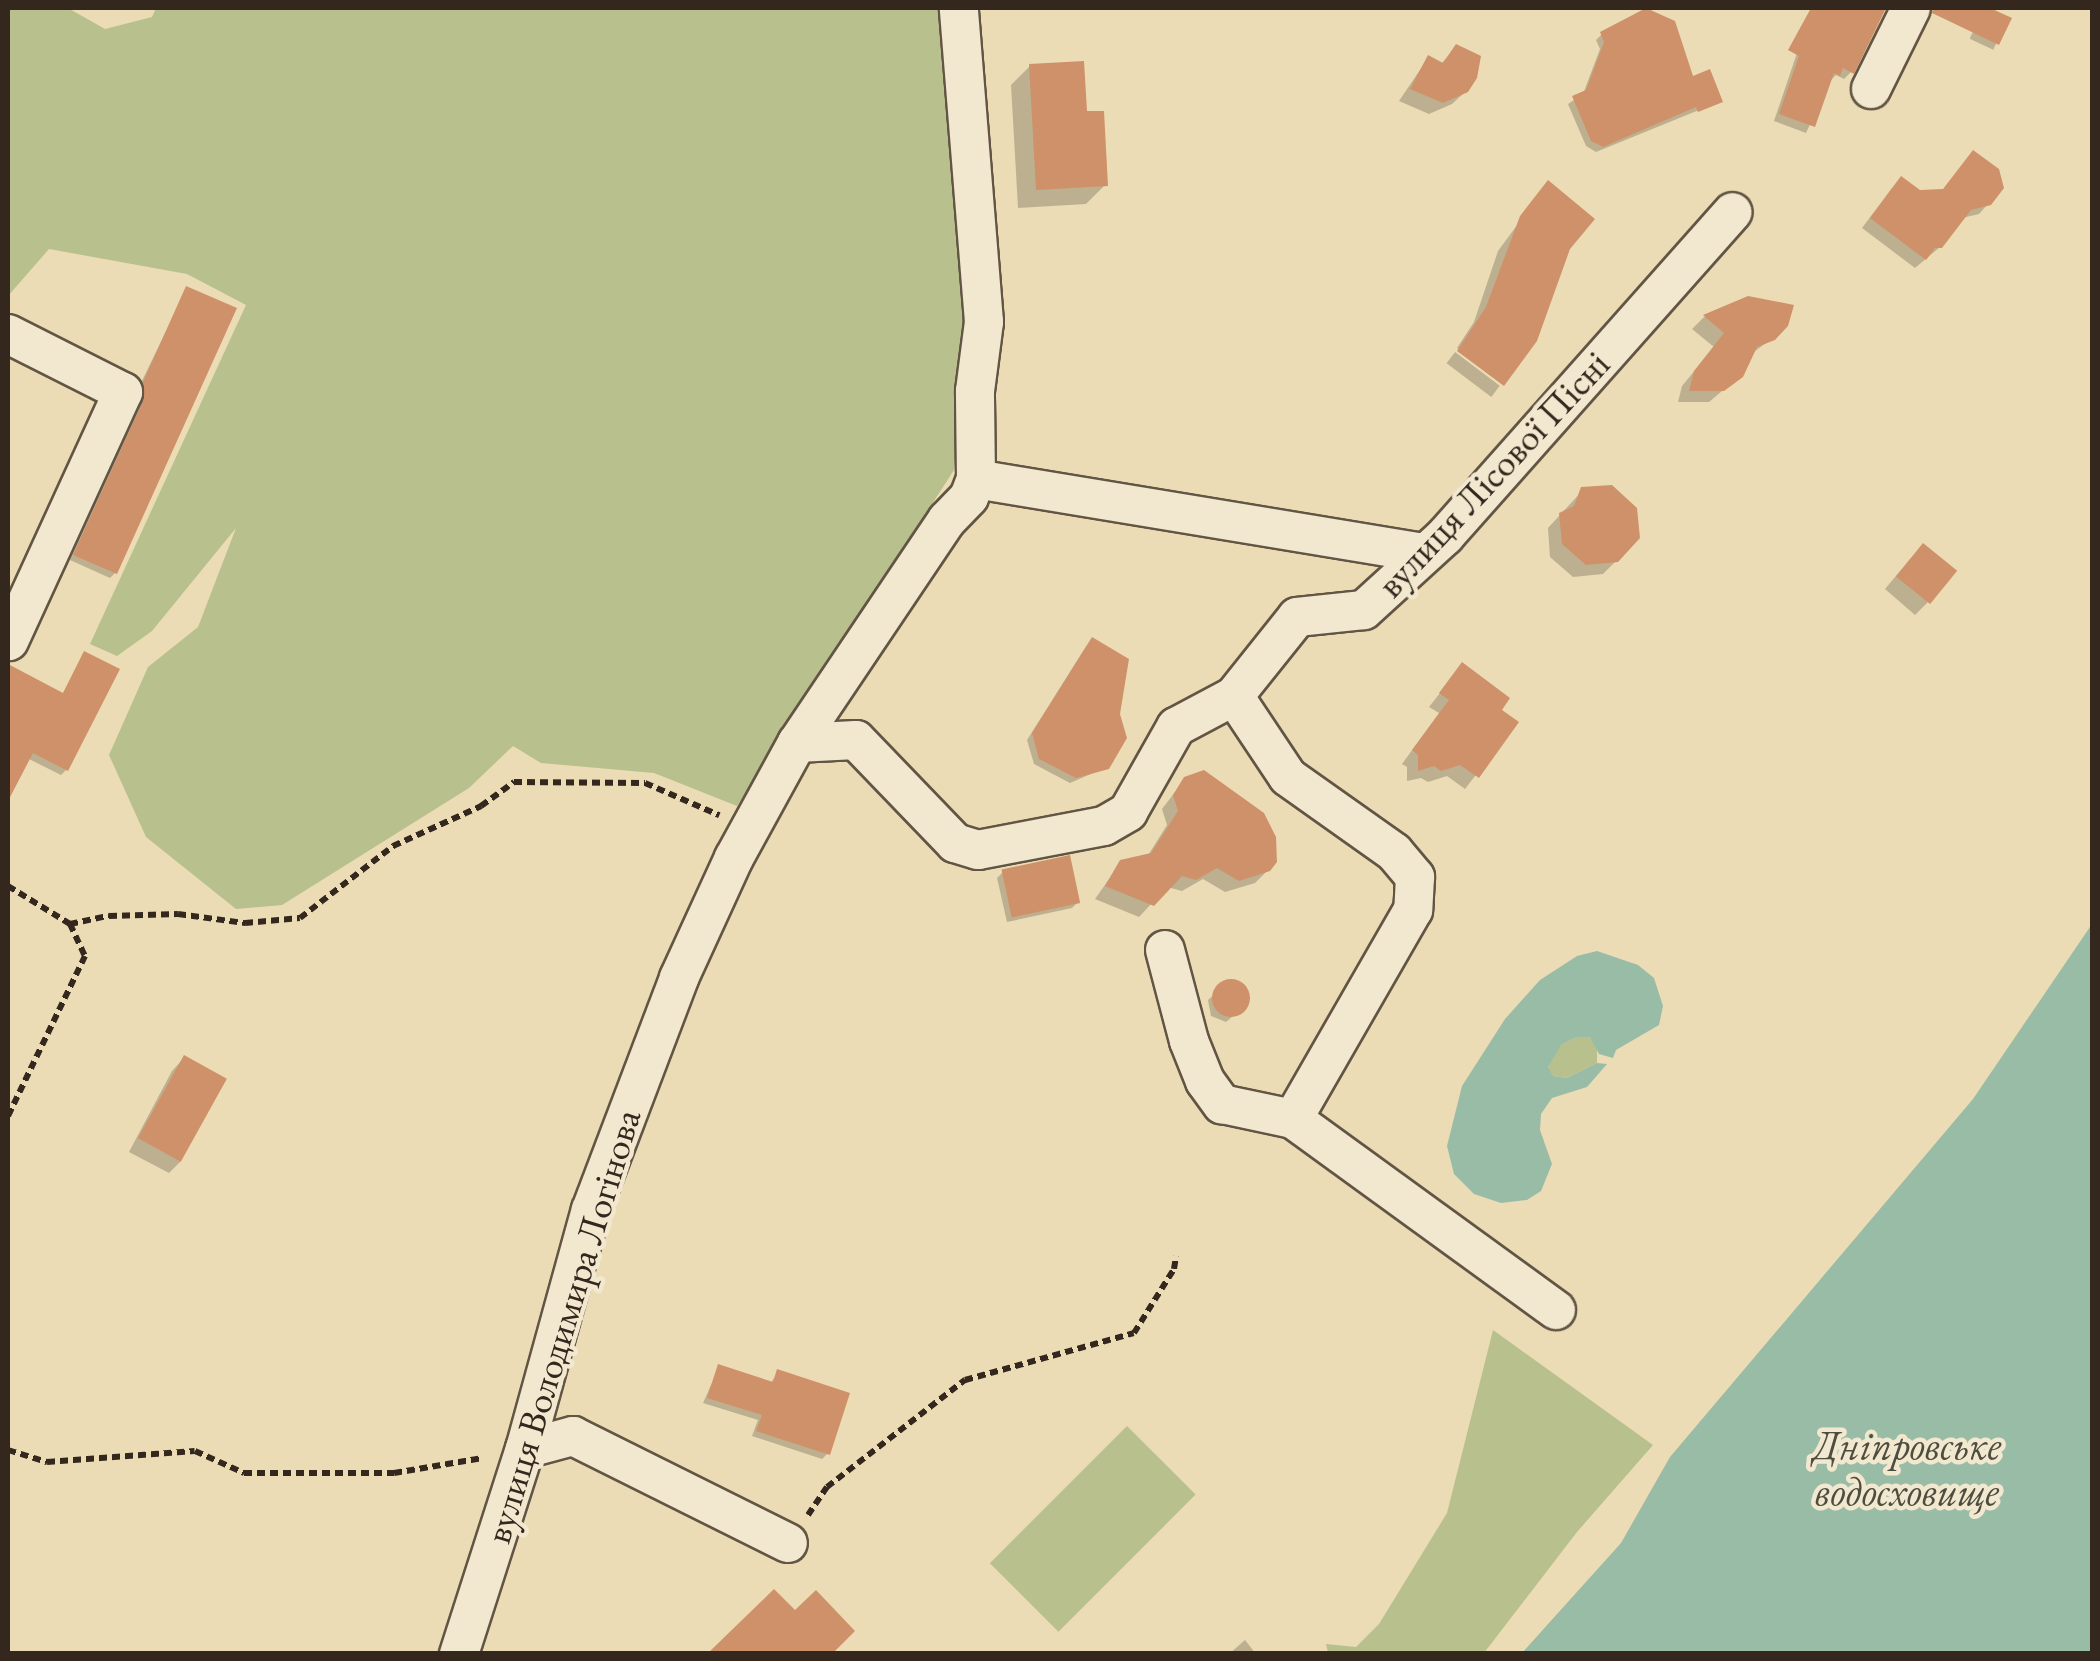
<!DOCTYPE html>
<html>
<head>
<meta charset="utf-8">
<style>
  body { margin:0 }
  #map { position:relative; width:2100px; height:1661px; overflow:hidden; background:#ebdcb5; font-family:"EB Garamond",serif }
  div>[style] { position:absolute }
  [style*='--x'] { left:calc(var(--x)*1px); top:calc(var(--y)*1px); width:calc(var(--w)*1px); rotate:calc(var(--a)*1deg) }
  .green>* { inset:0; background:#b8c08d; transform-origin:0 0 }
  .water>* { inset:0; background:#99bca7 }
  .shadow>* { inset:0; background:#0003; transform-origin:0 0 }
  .building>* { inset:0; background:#cf9169; transform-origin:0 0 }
  .round { border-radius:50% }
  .path>* { height:6px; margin-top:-3px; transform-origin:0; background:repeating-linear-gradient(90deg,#34281e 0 8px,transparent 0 13px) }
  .roads { filter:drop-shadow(2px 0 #625544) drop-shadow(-2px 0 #625544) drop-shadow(0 2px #625544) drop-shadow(0 -2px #625544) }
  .minor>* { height:38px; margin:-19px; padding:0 19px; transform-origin:19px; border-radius:19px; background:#f2e8cf }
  span { translate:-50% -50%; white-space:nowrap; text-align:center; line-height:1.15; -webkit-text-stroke:9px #f2e8cf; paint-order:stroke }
  .street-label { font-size:38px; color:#34281e }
  .water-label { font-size:40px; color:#4d4d40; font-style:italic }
  .frame { position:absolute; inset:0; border:10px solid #34281e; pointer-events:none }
</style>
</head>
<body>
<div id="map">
  <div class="green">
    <i style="clip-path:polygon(8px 8px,68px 8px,105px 29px,152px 17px,156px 8px,940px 8px,969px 317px,954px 470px,737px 806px,654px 773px,541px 763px,513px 746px,469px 788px,282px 905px,236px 909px,146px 837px,109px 755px,148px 667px,198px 627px,236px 528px,152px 631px,117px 656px,90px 644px,246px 305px,187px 274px,49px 249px,8px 296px)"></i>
    <i style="clip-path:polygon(1577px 1037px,1590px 1037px,1597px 1044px,1597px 1063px,1567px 1078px,1553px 1076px,1548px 1068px,1551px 1058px,1561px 1045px)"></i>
    <i style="clip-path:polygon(1493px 1330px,1653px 1445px,1577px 1532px,1484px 1653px,1328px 1653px,1326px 1644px,1356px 1647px,1379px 1624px,1447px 1513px)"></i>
    <i style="left:1127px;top:1426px;width:97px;height:194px;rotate:45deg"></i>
  </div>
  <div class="water">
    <i style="clip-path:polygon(2092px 924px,2092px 1653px,1522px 1653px,1621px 1543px,1670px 1457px,1973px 1099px)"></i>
    <i style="clip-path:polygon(1597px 951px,1638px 965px,1654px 978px,1663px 1006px,1659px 1025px,1616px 1050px,1613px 1058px,1599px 1054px,1590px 1037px,1577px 1037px,1561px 1045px,1548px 1067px,1553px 1076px,1567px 1078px,1597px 1063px,1607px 1064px,1587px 1087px,1552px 1098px,1541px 1114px,1540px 1130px,1552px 1164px,1541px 1191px,1527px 1200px,1501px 1203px,1474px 1194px,1454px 1174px,1447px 1146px,1462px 1086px,1505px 1019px,1540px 980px,1577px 956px)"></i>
  </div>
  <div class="shadow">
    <i style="clip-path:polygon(1829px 8px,1882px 8px,1851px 72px,1844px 79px,1836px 75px,1830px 81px,1806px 133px,1774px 121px,1798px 50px,1811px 46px)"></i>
    <i style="left:1984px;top:8px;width:26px;height:34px;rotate:25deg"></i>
    <i style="clip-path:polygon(1602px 34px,1691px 79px,1721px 101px,1596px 152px,1586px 146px,1568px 104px,1583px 94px,1600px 49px,1596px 40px)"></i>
    <i style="clip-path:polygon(1456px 47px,1466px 91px,1452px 104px,1429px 114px,1399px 101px,1428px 58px,1440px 65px)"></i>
    <i style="clip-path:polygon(1030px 66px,1084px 114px,1105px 185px,1086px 204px,1018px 208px,1011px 85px)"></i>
    <i style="clip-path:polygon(1548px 183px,1568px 247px,1503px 383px,1457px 348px,1474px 322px,1498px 251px)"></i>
    <i style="clip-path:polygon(1892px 188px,1919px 192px,1989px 203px,1979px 214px,1962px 218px,1940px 247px,1915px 268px,1862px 228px)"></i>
    <i style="clip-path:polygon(187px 288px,115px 573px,110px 578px,70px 560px,139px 409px,138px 389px)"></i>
    <i style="clip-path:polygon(1748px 299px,1781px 332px,1751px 354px,1741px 375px,1709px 402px,1678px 402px,1682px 386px,1714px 347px,1692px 329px,1704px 317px)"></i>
    <i style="left:1455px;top:352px;width:56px;height:14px;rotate:37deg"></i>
    <i style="clip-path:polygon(1583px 490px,1616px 561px,1603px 574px,1573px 577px,1550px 557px,1548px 528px)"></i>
    <i style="clip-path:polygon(1911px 558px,1928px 602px,1915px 615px,1885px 589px)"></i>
    <i style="clip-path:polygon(1087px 645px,1107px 767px,1070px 783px,1034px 764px,1027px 740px)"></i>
    <i style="clip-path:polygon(85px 654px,66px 770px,61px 775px,27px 758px,8px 794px,8px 667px,62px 695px)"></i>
    <i style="clip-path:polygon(1462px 665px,1498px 710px,1516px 723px,1465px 789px,1447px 776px,1428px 782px,1421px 778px,1407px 781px,1407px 767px,1402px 764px,1439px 713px,1429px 707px)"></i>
    <i style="clip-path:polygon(1185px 779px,1268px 870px,1255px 883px,1225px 892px,1203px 879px,1182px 891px,1167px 887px,1139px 917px,1095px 899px,1121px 862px,1147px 857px,1167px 825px,1162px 809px)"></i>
    <i style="clip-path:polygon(1003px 872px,1077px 903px,1072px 908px,1007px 922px,997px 878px)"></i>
    <i style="clip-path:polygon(1228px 982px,1236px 983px,1247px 996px,1247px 1004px,1226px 1022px,1211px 1016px,1208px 1000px)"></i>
    <i style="clip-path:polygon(184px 1058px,181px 1161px,169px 1173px,129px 1152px,172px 1071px)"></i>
    <i style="clip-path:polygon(719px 1367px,770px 1384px,778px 1372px,827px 1454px,822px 1459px,752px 1436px,758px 1420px,703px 1403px)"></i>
    <i style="clip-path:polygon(1245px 1640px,1256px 1654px,1229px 1654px)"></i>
  </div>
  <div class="building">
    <i style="clip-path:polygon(1646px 8px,1675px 21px,1693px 76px,1710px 69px,1723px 102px,1698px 112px,1696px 107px,1603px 147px,1591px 141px,1572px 96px,1586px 90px,1604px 42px,1600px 32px)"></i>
    <i style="clip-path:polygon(1811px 8px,1886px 8px,1854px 74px,1843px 68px,1840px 76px,1834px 73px,1815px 127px,1779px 114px,1799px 56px,1788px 50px)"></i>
    <i style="clip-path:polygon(1933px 8px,1990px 8px,2012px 18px,1999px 45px,1932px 13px)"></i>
    <i style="clip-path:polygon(1456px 44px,1481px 56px,1477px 78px,1468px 92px,1443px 103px,1410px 89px,1428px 55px,1443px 63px)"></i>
    <i style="clip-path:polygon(1084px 61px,1087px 111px,1104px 111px,1108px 186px,1036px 190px,1029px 64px)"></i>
    <i style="clip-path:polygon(1973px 150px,1999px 169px,2004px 188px,1991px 205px,1971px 210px,1942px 248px,1935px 248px,1926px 260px,1870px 218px,1901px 176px,1920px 190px,1943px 189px)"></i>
    <i style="clip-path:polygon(1548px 180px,1595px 219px,1570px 249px,1537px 341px,1504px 386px,1457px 351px,1486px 307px,1520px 216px)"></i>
    <i style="clip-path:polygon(186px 286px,237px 308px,117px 574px,73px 555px,143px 401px,143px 382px)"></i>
    <i style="clip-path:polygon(1748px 296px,1794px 305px,1788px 326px,1775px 340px,1757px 347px,1743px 377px,1724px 391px,1689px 391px,1694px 371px,1724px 333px,1703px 315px)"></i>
    <i style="clip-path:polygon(1612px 485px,1637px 508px,1640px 538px,1618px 562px,1586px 565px,1562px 544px,1559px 513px,1574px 506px,1581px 487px)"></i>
    <i style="left:1923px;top:543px;width:44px;height:43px;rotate:39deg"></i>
    <i style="clip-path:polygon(1092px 637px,1129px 659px,1120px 714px,1127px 738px,1109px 769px,1076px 778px,1039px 759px,1032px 733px)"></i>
    <i style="clip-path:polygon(84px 651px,120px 669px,68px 771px,33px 753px,8px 801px,8px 664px,63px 693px)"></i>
    <i style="clip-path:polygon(1462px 662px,1510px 698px,1502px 710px,1519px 722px,1479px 778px,1460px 765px,1441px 771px,1434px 766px,1418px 771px,1418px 755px,1412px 750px,1449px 700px,1439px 693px)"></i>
    <i style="clip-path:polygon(1204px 770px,1264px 813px,1276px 837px,1277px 862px,1270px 871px,1239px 881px,1217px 868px,1196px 880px,1182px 876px,1154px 906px,1105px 886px,1120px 860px,1151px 853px,1178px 811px,1173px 795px,1184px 777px)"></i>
    <i style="left:1070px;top:855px;width:49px;height:70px;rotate:78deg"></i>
    <i class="round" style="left:1212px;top:979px;width:38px;height:38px"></i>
    <i style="left:184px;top:1055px;width:49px;height:95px;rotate:29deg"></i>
    <i style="clip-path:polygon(718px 1364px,773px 1382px,777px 1369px,850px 1393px,830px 1455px,756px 1431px,762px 1415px,707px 1398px)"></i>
    <i style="clip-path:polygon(774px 1589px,795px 1610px,816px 1590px,855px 1631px,832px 1654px,707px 1654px)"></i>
  </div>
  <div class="path">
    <i style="--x:8;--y:886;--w:73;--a:31.5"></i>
    <i style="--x:70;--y:924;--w:35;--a:65"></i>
    <i style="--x:85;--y:956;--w:178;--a:115.7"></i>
    <i style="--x:70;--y:924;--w:40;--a:-12"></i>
    <i style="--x:109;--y:916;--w:69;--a:-1.7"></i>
    <i style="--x:178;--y:914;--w:68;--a:7.7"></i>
    <i style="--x:245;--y:923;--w:55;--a:-5.2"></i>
    <i style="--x:300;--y:918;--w:118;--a:-37.7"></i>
    <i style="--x:393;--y:846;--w:97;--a:-24.4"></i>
    <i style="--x:481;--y:806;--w:41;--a:-36"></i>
    <i style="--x:514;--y:782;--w:131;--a:0.4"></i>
    <i style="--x:645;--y:783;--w:81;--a:23.4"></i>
    <i style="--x:8;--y:1450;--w:41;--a:17.1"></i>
    <i style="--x:47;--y:1462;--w:148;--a:-4.3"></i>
    <i style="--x:195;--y:1451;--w:54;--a:24.2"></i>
    <i style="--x:244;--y:1473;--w:150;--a:0"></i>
    <i style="--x:394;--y:1473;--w:90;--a:-9.6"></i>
    <i style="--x:808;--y:1515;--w:34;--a:-56"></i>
    <i style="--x:827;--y:1487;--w:175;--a:-37.8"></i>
    <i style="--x:965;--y:1380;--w:175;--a:-15.5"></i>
    <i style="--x:1134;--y:1333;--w:75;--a:-58"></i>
    <i style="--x:1174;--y:1269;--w:13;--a:-81"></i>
  </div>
  <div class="roads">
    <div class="minor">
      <i style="--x:1871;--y:89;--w:90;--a:-63.7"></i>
      <i style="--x:8;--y:334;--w:129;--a:26.8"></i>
      <i style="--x:123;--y:392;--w:274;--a:114.6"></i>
      <i style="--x:976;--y:479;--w:453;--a:9.4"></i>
      <i style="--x:1234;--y:696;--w:97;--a:56.3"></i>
      <i style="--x:1288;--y:777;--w:130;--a:35.3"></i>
      <i style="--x:1394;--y:852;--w:33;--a:50"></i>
      <i style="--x:1415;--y:877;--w:33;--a:93"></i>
      <i style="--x:1413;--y:910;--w:241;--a:119.9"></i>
      <i style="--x:1293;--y:1119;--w:325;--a:36"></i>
      <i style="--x:797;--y:743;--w:59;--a:-2.9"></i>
      <i style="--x:856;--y:740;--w:143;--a:46.1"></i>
      <i style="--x:955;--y:843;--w:24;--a:17"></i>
      <i style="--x:978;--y:850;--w:128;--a:-10.8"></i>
      <i style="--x:1104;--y:826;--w:28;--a:-30"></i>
      <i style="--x:1128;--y:812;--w:98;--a:-60.5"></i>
      <i style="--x:1176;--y:727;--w:66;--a:-28.1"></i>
      <i style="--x:1234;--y:696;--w:101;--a:-51.4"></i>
      <i style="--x:1297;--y:617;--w:67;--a:-6"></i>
      <i style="--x:1364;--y:610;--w:110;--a:-42.4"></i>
      <i style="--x:1445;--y:536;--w:433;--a:-48.4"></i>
      <i style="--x:1165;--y:950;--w:94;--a:75.2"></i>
      <i style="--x:1189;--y:1041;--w:43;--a:68.2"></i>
      <i style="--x:1205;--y:1081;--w:29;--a:54"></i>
      <i style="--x:1222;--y:1104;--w:73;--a:11.9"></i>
      <i style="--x:525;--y:1449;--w:50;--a:-15.2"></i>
      <i style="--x:573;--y:1436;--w:240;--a:26.5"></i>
      <i style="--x:459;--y:1654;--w:215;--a:-72.2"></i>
      <i style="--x:525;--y:1449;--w:248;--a:-74.6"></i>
      <i style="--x:591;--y:1210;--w:248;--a:-69.2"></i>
      <i style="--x:679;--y:978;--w:132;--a:-65.4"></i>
      <i style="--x:734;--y:858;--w:131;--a:-61.3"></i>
      <i style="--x:797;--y:743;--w:269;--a:-56.1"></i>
      <i style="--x:947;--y:520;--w:32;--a:-46"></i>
      <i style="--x:969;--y:497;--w:19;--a:-69"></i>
      <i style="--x:976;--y:479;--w:88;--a:-90.7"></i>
      <i style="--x:975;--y:391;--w:70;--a:-82.6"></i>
      <i style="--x:984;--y:322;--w:315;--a:-94.6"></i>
    </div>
  </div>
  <div class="street-label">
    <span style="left:1493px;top:474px;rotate:-47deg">вулиця Лісової Пісні</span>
    <span style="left:562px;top:1326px;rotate:-73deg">вулиця Володимира Логінова</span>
  </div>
  <div class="water-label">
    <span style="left:1907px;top:1468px">Дніпровське<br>водосховище</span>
  </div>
  <div class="frame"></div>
</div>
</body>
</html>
